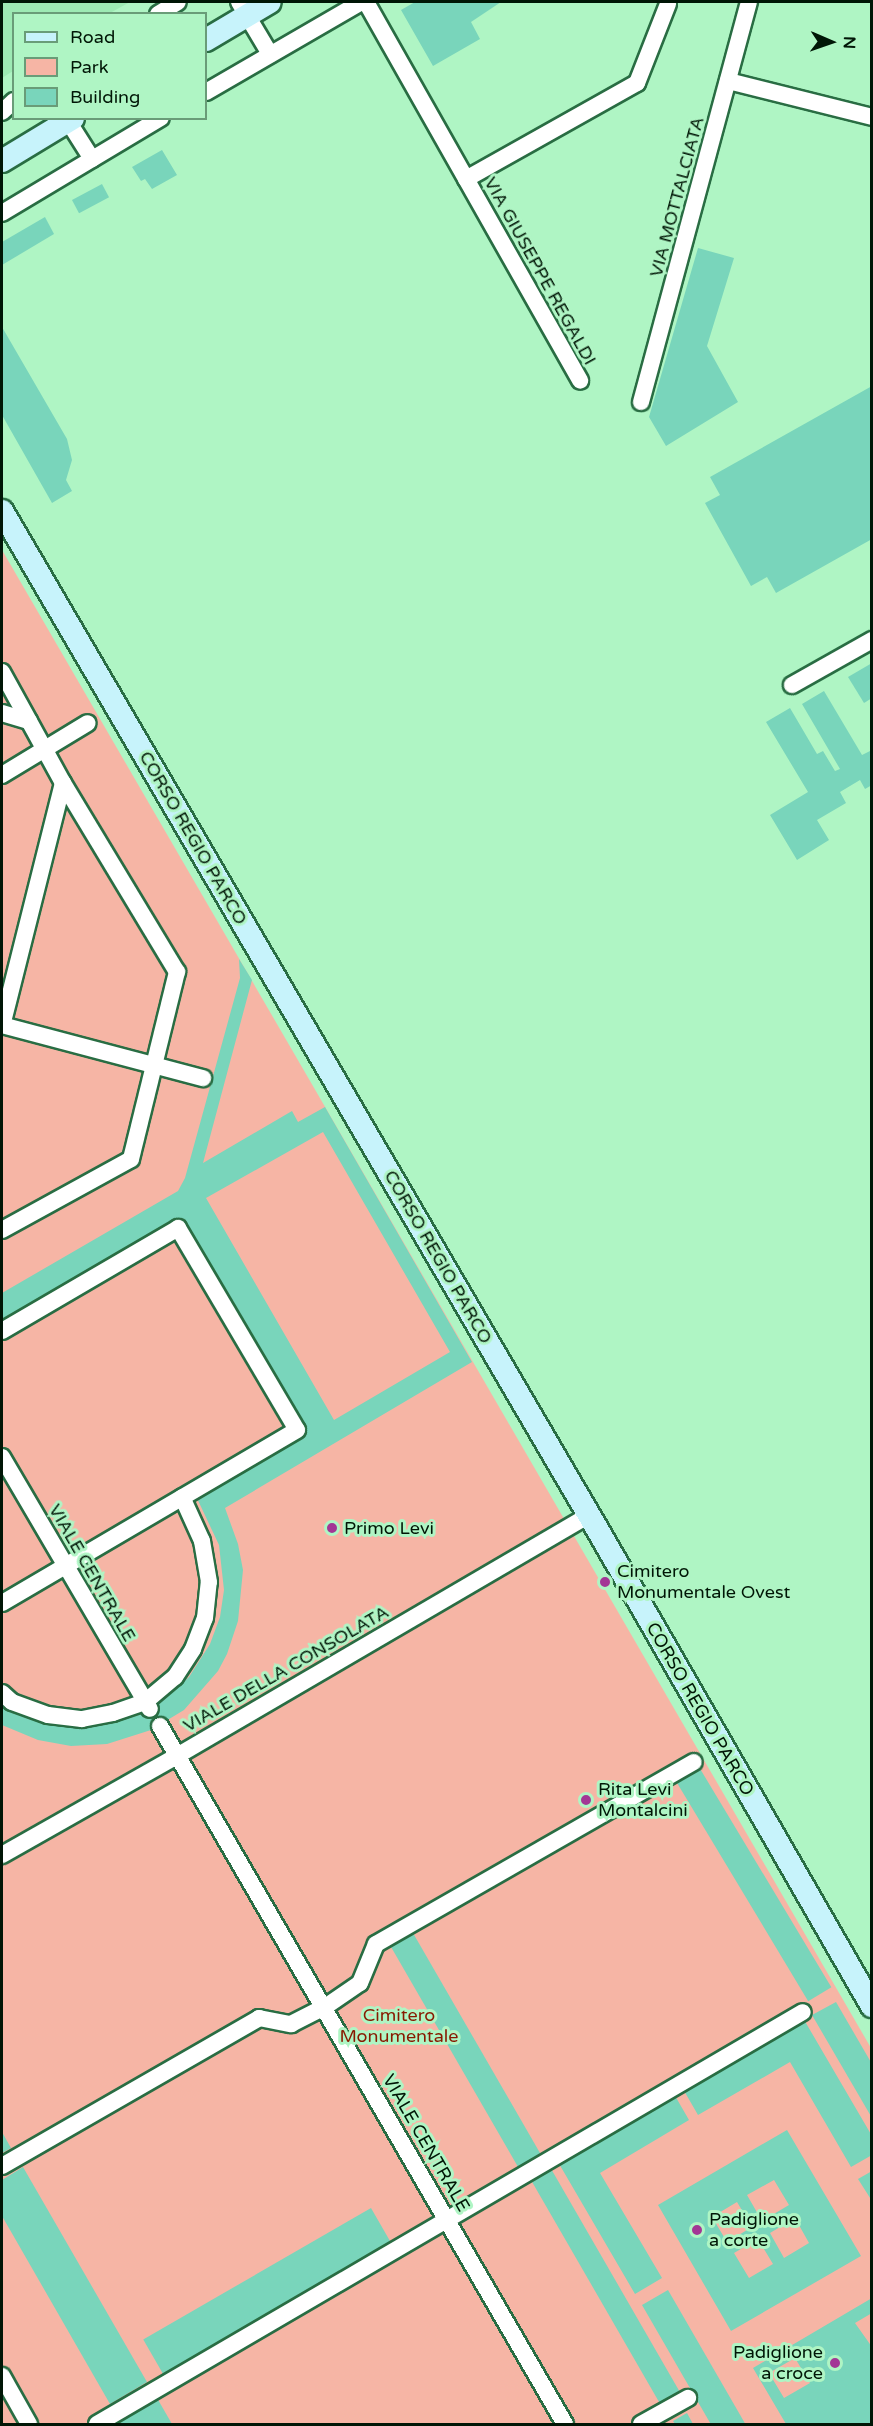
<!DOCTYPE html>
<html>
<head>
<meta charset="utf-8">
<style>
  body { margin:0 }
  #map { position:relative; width:873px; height:2426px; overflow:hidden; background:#aff5c4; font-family:"Varela Round",sans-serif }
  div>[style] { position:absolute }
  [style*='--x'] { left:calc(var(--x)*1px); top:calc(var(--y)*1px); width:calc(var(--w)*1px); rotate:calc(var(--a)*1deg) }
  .built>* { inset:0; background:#9deab4 }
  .green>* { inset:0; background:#f6b5a5 }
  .building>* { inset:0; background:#79d5bb; transform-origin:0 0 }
  .roads { filter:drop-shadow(2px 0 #296d43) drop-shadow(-2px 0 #296d43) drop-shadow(0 2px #296d43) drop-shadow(0 -2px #296d43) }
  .street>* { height:16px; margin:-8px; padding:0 8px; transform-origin:8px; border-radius:8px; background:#fff }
  .secondary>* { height:22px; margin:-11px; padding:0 11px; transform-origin:11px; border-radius:11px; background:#c7f3fb }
  .dots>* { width:16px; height:16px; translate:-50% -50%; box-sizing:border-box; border:3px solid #aff5c4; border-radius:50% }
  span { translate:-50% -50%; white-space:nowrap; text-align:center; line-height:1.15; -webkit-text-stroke:6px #aff5c4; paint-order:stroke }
  .street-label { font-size:18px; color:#001606 }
  .poi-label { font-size:18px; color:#001606 }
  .left { translate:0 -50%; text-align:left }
  .right { translate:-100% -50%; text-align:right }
  .park-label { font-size:18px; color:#881900 }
  .frame { position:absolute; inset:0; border:3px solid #001606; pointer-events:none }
  .legend { position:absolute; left:12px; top:12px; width:195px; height:108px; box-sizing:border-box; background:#aff5c4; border:2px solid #699c78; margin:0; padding:8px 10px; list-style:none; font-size:18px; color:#001606 }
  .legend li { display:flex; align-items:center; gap:12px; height:30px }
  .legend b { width:30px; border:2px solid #699c78 }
  .north { position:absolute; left:801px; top:12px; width:60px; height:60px; -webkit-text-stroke:4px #aff5c4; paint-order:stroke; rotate:92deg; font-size:16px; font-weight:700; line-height:24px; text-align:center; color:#001606 }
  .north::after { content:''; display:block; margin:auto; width:21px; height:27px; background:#001606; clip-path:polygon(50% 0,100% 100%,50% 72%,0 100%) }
</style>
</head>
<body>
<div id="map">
  <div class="built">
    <i style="clip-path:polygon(2px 2px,130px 2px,110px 13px,14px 14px,13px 71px,2px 78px)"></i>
  </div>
  <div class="green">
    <i style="clip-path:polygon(2px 550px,871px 2048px,871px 2424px,2px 2424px)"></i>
  </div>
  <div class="building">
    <i style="clip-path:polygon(415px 2px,501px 2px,471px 22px,480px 39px,433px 66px,401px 10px)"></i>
    <i style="clip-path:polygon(162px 150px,177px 175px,152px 189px,145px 179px,141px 181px,132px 167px)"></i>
    <i style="left:102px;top:184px;width:15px;height:34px;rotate:62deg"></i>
    <i style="clip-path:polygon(45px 217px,54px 234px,2px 265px,2px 242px)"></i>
    <i style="clip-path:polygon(698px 248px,734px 258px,707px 346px,738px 402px,666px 446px,649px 417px)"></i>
    <i style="clip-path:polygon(2px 327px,67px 439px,72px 460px,66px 480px,72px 491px,52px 503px,2px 415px)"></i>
    <i style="clip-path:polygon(872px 386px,872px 539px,776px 593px,767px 577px,751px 586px,705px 503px,720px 495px,710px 477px)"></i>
    <i style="clip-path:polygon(872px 663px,872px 698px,864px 703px,848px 677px)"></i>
    <i style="clip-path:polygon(824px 691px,862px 755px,872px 750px,872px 785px,865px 789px,860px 780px,840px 792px,846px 803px,817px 820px,829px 840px,797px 860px,770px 815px,808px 792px,766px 722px,790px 708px,817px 754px,823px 751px,835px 771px,840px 769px,802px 704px)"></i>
    <i style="clip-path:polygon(evenodd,239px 959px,252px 980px,203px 1163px,292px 1111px,298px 1122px,325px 1107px,472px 1362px,225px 1508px,238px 1544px,243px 1570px,238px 1621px,227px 1654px,218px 1671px,184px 1710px,151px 1730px,107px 1744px,71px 1746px,38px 1740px,2px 1725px,2px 1702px,44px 1722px,69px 1727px,104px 1725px,142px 1714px,160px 1703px,189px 1677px,210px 1644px,220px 1617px,224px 1590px,219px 1545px,195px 1494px,304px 1430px,180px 1220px,2px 1321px,2px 1293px,178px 1191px,185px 1178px,240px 978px,239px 959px,323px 1132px,450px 1352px,334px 1420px,206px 1198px,323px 1132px)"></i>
    <i style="left:699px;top:1767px;width:257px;height:27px;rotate:59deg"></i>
    <i style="left:413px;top:1933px;width:256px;height:26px;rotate:60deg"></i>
    <i style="clip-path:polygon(836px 2002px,872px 2064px,872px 2118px,812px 2015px)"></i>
    <i style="clip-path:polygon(803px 2018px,872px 2136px,872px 2155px,851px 2167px,790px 2062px,698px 2115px,683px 2089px)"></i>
    <i style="clip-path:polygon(674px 2094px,689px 2120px,600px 2173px,662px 2278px,635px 2294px,558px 2162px)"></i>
    <i style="clip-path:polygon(evenodd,787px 2130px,861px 2256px,731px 2331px,658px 2205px,787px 2130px,774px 2180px,789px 2205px,762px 2221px,747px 2195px,774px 2180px,787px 2130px,737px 2202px,752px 2227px,727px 2242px,712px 2217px,737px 2202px,787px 2130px,795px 2218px,809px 2243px,784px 2258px,770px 2233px,795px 2218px,787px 2130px,758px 2239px,773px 2264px,749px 2278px,734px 2253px,758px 2239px)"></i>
    <i style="clip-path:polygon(2px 2132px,11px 2148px,2px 2153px)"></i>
    <i style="clip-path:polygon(23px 2167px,147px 2382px,110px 2404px,2px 2216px,2px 2180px)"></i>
    <i style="left:550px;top:2167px;width:262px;height:23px;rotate:60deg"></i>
    <i style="clip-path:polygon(872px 2171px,872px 2201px,858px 2179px)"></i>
    <i style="left:371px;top:2208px;width:40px;height:263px;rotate:60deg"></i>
    <i style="left:668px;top:2290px;width:155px;height:30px;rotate:60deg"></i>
    <i style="clip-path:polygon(evenodd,872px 2298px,872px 2313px,855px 2323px,872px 2347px,872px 2424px,786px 2424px,753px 2368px,872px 2298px,795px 2358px,810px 2383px,784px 2398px,769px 2373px,795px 2358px)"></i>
    <i style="clip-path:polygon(157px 2398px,172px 2424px,121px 2424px,119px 2420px)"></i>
    <i style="clip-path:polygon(687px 2413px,693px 2424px,675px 2424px,673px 2421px)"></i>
  </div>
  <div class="roads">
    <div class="street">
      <i style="--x:239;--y:2;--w:61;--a:59.2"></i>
      <i style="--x:366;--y:2;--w:435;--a:60.5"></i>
      <i style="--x:158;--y:14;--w:23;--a:-31"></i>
      <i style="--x:728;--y:81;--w:148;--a:14"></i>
      <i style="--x:206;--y:92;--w:179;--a:-30.1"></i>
      <i style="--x:2;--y:112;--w:16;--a:-43"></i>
      <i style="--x:68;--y:121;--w:45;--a:57.7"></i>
      <i style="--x:466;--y:179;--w:196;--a:-29.3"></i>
      <i style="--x:637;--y:83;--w:85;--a:-68.6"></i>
      <i style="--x:2;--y:213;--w:185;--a:-30.9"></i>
      <i style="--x:641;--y:402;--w:414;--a:-74.9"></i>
      <i style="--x:2;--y:672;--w:56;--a:61.1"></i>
      <i style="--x:792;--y:685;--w:92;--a:-29.4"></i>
      <i style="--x:2;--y:713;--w:28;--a:17"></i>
      <i style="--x:29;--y:721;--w:71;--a:61.3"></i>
      <i style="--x:63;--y:783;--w:250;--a:104.1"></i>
      <i style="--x:2;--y:1025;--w:208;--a:14.8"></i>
      <i style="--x:2;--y:775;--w:100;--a:-31.2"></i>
      <i style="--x:2;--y:1230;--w:147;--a:-28.8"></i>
      <i style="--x:131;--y:1159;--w:193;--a:-76.2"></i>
      <i style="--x:177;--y:972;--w:221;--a:-121.1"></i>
      <i style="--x:2;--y:1331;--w:204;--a:-30.3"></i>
      <i style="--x:178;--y:1228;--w:234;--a:59.5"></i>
      <i style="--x:297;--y:1430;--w:342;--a:149.6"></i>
      <i style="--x:2;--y:1457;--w:292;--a:59.6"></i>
      <i style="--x:2;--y:1693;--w:13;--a:42"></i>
      <i style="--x:12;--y:1702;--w:38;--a:20"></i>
      <i style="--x:48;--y:1715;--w:34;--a:7"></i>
      <i style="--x:82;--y:1719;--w:32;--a:-11"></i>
      <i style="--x:113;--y:1713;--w:34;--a:-19"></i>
      <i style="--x:145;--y:1702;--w:39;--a:-40"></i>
      <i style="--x:175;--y:1677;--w:33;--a:-57"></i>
      <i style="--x:193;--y:1649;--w:33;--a:-69"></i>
      <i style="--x:205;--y:1618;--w:36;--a:-84"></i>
      <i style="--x:209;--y:1582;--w:42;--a:-99.7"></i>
      <i style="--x:202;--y:1541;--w:48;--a:-114.4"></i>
      <i style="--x:160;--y:1726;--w:807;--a:59.88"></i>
      <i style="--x:2;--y:1855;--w:199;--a:-29.5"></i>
      <i style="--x:175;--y:1757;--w:480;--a:-30.3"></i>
      <i style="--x:2;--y:2166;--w:297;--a:-29.9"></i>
      <i style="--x:259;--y:2018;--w:33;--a:11"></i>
      <i style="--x:291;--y:2024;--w:38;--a:-27"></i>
      <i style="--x:325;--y:2007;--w:42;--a:-34.4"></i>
      <i style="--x:360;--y:1983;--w:42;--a:-67.7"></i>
      <i style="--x:376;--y:1944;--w:366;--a:-29.8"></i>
      <i style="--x:2;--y:2376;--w:55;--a:60.6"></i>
      <i style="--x:97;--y:2424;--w:817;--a:-30.27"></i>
      <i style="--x:641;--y:2424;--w:54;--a:-29"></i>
    </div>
    <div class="secondary">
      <i style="--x:206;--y:40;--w:74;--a:-30.7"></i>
      <i style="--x:2;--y:161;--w:83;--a:-31.2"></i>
      <i style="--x:2;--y:511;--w:1177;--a:59.69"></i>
      <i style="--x:596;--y:1527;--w:553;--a:60.05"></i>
    </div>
  </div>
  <div class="dots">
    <i style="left:332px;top:1528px;background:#a33695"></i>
    <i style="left:605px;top:1582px;background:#a33695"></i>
    <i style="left:586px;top:1800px;background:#a33695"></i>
    <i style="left:697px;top:2230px;background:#a33695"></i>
    <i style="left:835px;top:2363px;background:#a33695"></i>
  </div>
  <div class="street-label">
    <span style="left:677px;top:197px;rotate:-75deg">VIA MOTTALCIATA</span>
    <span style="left:540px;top:271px;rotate:61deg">VIA GIUSEPPE REGALDI</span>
    <span style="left:193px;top:838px;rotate:60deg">CORSO REGIO PARCO</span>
    <span style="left:438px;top:1257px;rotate:60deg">CORSO REGIO PARCO</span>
    <span style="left:92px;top:1573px;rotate:60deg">VIALE CENTRALE</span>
    <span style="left:286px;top:1669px;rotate:-30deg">VIALE DELLA CONSOLATA</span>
    <span style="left:700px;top:1709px;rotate:60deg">CORSO REGIO PARCO</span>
    <span style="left:426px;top:2143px;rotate:60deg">VIALE CENTRALE</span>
  </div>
  <div class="poi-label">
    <span class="left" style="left:344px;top:1528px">Primo Levi</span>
    <span class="left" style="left:617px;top:1582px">Cimitero<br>Monumentale Ovest</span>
    <span class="left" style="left:598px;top:1800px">Rita Levi<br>Montalcini</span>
    <span class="left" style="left:709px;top:2230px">Padiglione<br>a corte</span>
    <span class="right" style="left:823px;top:2363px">Padiglione<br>a croce</span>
  </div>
  <div class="park-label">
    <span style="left:399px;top:2026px">Cimitero<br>Monumentale</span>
  </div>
  <div class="frame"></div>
  <ul class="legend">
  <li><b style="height:8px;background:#c7f3fb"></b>Road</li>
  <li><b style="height:16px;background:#f6b5a5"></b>Park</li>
  <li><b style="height:16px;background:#79d5bb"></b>Building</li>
  </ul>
  <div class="north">N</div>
</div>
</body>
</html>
